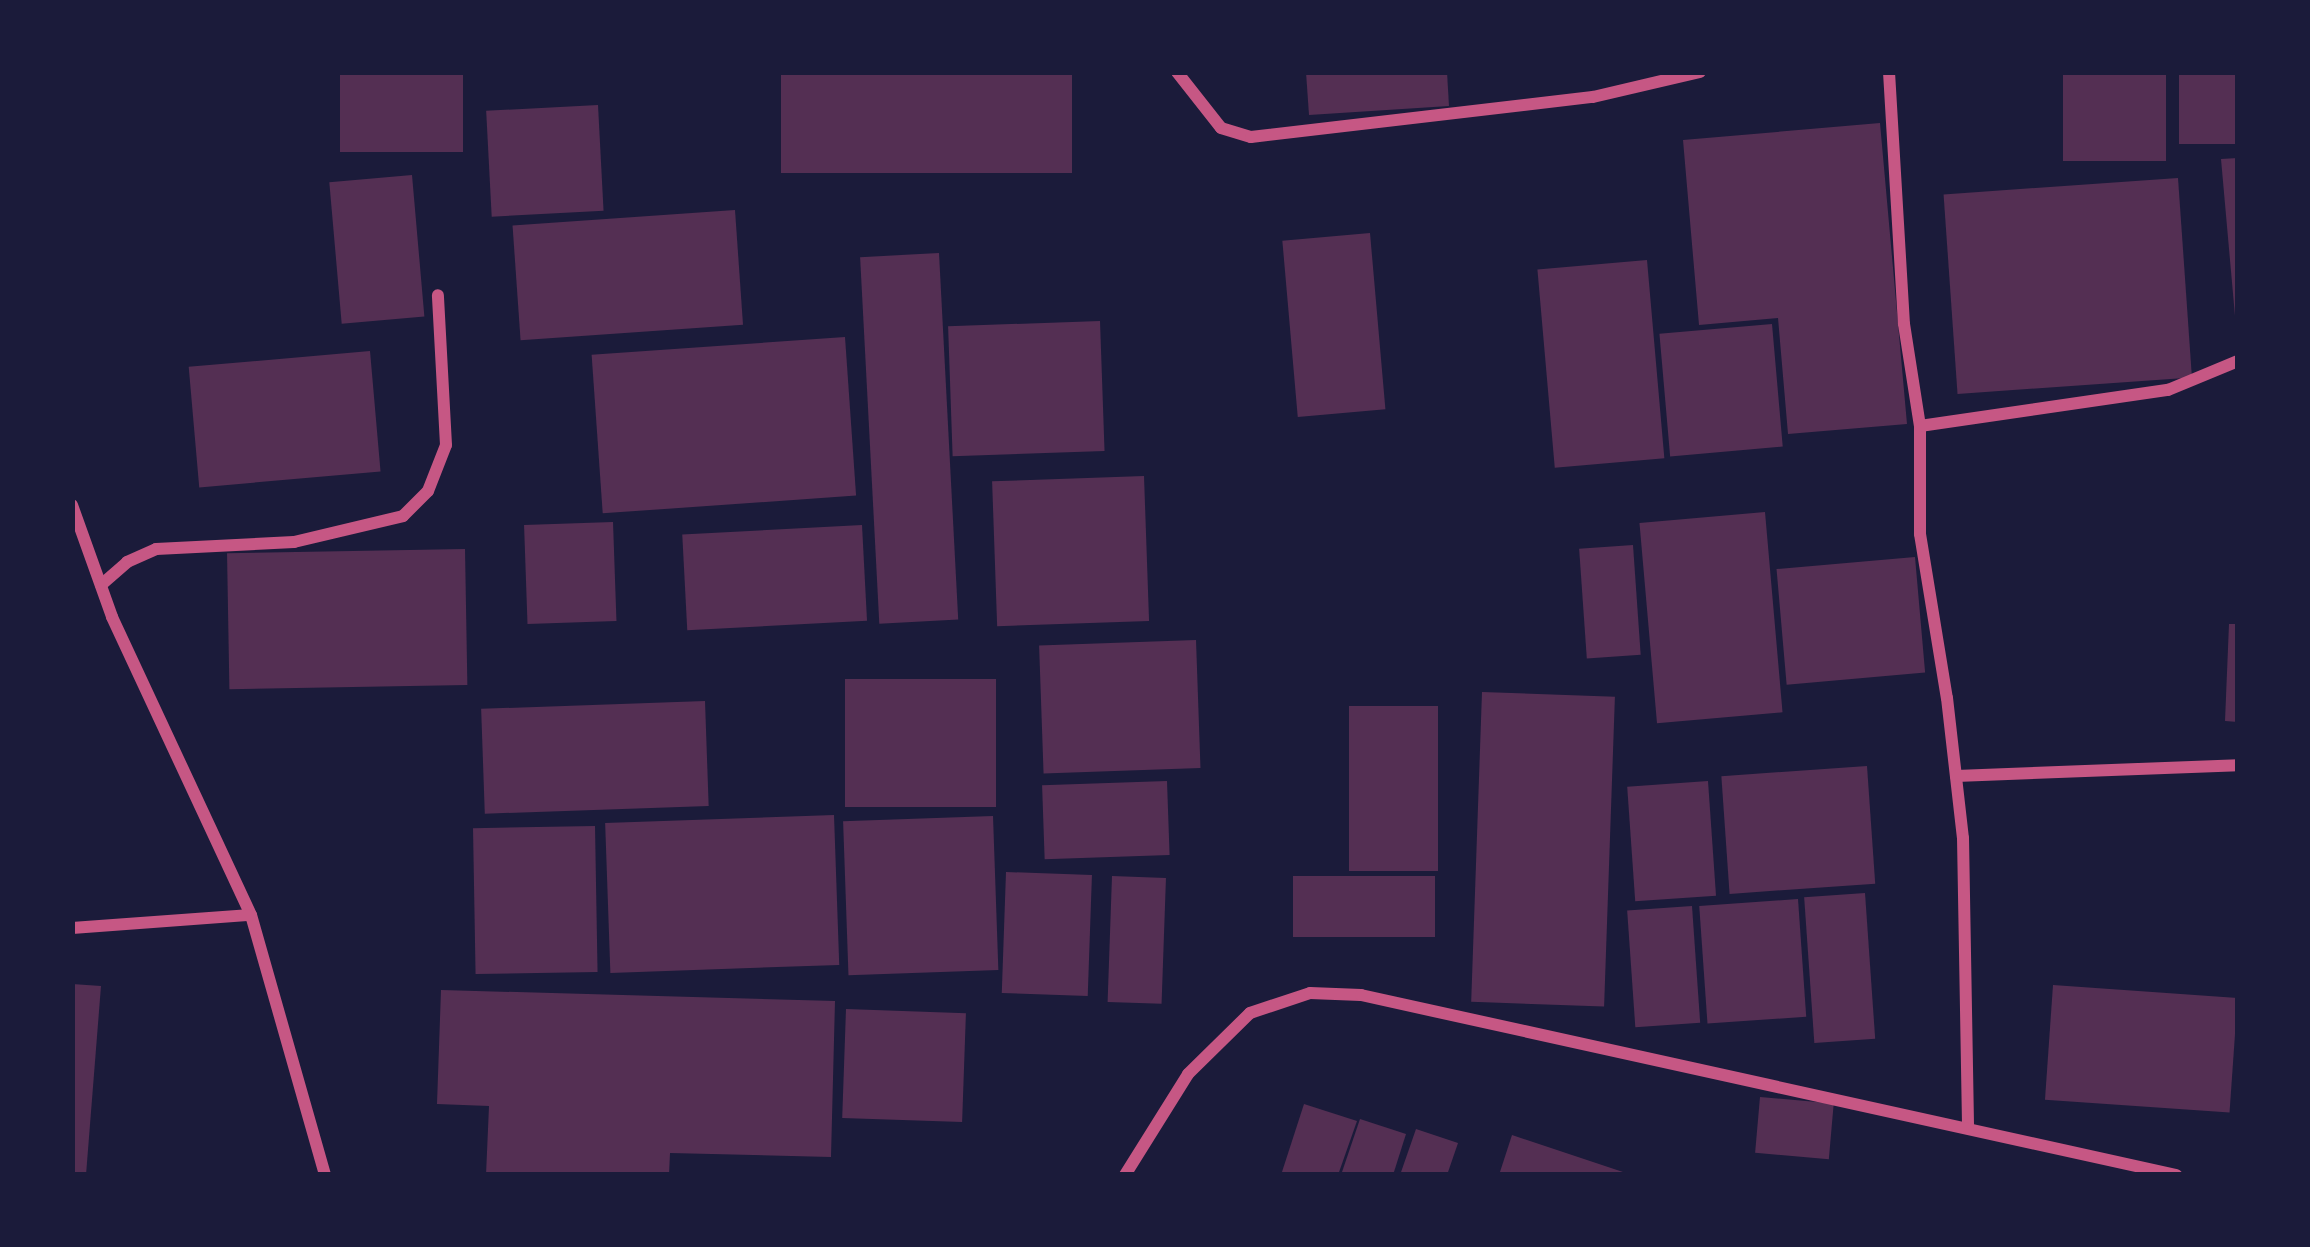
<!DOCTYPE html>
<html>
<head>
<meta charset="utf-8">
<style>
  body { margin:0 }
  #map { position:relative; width:2310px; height:1247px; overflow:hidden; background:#1b1b3a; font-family:"Titillium Web",sans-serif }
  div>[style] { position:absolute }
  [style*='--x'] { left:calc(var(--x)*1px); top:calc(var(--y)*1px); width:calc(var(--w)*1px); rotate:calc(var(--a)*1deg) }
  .building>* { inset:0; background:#542f53; transform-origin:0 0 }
  .minor>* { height:12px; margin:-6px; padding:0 6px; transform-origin:6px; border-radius:6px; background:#c65784 }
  span { translate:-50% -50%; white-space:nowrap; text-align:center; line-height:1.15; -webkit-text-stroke:9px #1b1b3a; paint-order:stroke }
  .frame { position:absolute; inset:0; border:75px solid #1b1b3a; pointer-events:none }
</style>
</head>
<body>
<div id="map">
  <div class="building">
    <i style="left:340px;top:72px;width:123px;height:80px"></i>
    <i style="left:781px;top:72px;width:291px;height:101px"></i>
    <i style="clip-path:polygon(1306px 72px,1447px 72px,1449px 106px,1309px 115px)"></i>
    <i style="left:2063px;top:72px;width:103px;height:89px"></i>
    <i style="left:2179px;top:72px;width:59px;height:72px"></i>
    <i style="left:598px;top:105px;width:106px;height:112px;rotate:87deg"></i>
    <i style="clip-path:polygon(1880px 123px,1907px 424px,1788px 434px,1778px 318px,1699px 325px,1683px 140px)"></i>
    <i style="clip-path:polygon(2238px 158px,2238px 316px,2235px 316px,2221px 159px)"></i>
    <i style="left:412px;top:175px;width:142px;height:83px;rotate:85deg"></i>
    <i style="left:2178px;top:178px;width:200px;height:235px;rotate:86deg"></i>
    <i style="left:735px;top:210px;width:115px;height:223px;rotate:86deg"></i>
    <i style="left:1370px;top:233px;width:177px;height:88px;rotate:85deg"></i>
    <i style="left:939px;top:253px;width:367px;height:79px;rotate:87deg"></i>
    <i style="left:1647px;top:260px;width:199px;height:110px;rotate:85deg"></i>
    <i style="left:1100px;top:321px;width:130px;height:152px;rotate:88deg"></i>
    <i style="left:1772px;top:324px;width:123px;height:113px;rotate:85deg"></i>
    <i style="left:845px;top:337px;width:159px;height:254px;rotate:86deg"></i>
    <i style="left:370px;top:351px;width:121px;height:182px;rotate:85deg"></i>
    <i style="left:1144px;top:476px;width:145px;height:152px;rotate:88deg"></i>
    <i style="left:1765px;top:512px;width:201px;height:126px;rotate:85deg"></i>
    <i style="left:613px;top:522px;width:99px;height:89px;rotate:88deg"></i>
    <i style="left:862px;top:525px;width:96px;height:180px;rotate:87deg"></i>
    <i style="left:1633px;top:545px;width:110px;height:54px;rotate:86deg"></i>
    <i style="left:465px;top:549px;width:136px;height:238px;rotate:89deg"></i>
    <i style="left:1915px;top:557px;width:116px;height:139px;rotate:85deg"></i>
    <i style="clip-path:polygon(2229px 624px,2238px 624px,2238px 722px,2225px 721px)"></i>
    <i style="left:1196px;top:640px;width:128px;height:157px;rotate:88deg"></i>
    <i style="left:845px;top:679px;width:151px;height:128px"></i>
    <i style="left:1482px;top:692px;width:133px;height:310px;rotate:2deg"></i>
    <i style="left:705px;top:701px;width:105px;height:224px;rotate:88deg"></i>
    <i style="left:1438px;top:706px;width:165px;height:89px;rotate:90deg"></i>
    <i style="left:1867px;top:766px;width:118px;height:146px;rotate:86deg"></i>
    <i style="left:1167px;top:781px;width:74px;height:125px;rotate:88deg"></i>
    <i style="left:1708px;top:781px;width:115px;height:81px;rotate:86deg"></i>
    <i style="left:834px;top:815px;width:150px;height:229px;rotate:88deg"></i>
    <i style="left:993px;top:816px;width:154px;height:150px;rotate:88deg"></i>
    <i style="left:595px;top:826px;width:146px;height:122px;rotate:89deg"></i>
    <i style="left:1006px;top:872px;width:86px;height:121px;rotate:2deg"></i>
    <i style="left:1112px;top:876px;width:54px;height:126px;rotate:2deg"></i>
    <i style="left:1435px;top:876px;width:61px;height:142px;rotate:90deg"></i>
    <i style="left:1865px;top:893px;width:146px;height:61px;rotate:86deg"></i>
    <i style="left:1798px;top:899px;width:118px;height:99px;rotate:86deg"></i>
    <i style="left:1692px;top:906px;width:117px;height:65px;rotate:86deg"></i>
    <i style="clip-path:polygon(72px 984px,101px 986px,86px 1175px,72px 1175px)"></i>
    <i style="left:2053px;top:985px;width:185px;height:115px;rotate:4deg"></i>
    <i style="clip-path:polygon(441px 990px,835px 1001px,831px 1157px,670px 1153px,669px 1175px,486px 1175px,489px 1106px,437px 1104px)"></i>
    <i style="left:846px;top:1009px;width:120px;height:109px;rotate:2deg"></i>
    <i style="left:1760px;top:1097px;width:74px;height:56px;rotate:5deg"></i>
    <i style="clip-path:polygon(1304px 1104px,1357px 1121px,1338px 1175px,1281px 1175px)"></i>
    <i style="clip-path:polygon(1360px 1119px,1406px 1134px,1393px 1175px,1341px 1175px)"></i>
    <i style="clip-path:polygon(1416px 1129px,1458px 1143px,1447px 1175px,1400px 1175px)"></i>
    <i style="clip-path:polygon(1512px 1135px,1629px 1174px,1628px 1175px,1499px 1175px)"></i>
  </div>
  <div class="minor">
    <i style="--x:1177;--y:72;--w:71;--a:51.8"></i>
    <i style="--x:1221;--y:128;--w:31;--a:17"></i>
    <i style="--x:1251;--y:137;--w:344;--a:-6.7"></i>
    <i style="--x:1593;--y:97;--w:110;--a:-13.2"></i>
    <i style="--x:1889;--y:72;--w:252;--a:86.6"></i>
    <i style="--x:1904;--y:324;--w:103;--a:81.1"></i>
    <i style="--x:1920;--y:426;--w:108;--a:90"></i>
    <i style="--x:1920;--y:534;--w:166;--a:80.7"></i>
    <i style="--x:1947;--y:698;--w:141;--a:83.5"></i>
    <i style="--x:1963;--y:838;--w:290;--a:89"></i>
    <i style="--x:1920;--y:426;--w:251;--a:-8.3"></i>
    <i style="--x:2168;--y:390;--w:76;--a:-22.5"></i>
    <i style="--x:72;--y:505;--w:119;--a:70.3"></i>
    <i style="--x:112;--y:617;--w:329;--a:65"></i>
    <i style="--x:251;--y:915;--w:270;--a:74.1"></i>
    <i style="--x:101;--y:585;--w:35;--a:-41"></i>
    <i style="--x:127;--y:562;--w:32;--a:-24"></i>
    <i style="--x:156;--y:549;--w:138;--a:-2.9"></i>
    <i style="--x:294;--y:542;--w:112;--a:-13.4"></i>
    <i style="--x:403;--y:516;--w:35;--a:-45"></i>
    <i style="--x:428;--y:491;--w:49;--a:-68.6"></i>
    <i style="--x:446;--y:445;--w:150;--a:-93.1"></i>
    <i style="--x:1956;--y:776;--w:282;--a:-2.2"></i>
    <i style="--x:72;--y:928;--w:179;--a:-4.2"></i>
    <i style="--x:1125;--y:1175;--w:119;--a:-58"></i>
    <i style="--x:1188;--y:1074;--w:87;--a:-44.5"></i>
    <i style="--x:1250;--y:1013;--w:63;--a:-18.4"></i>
    <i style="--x:1310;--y:993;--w:51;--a:2.2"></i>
    <i style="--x:1361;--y:995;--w:835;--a:12.45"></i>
  </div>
  <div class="frame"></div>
</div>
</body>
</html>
